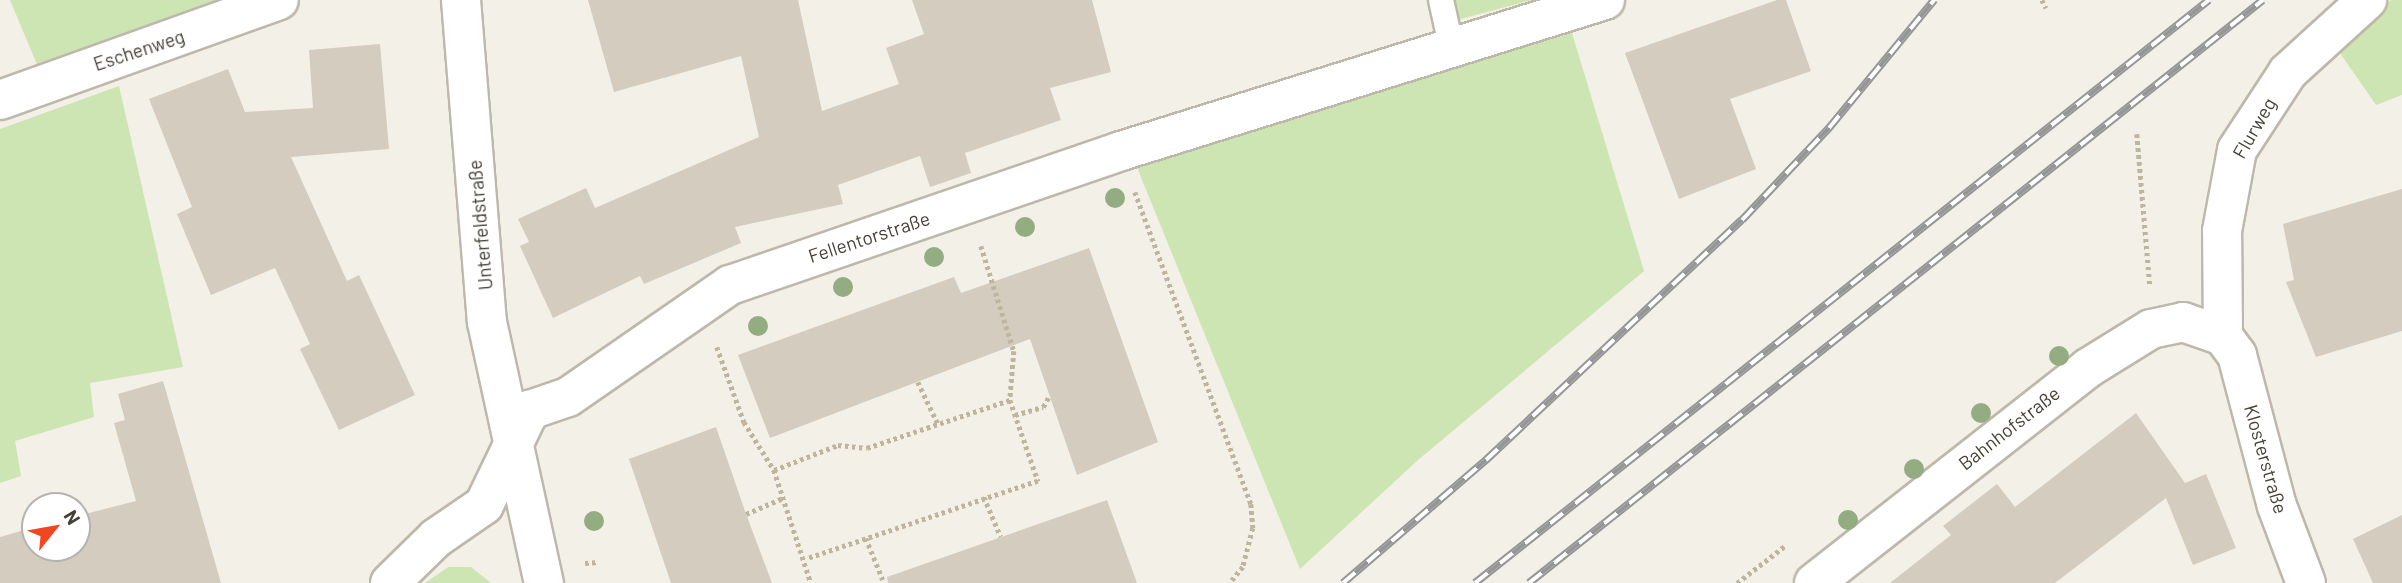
<!DOCTYPE html>
<html>
<head>
<meta charset="utf-8">
<style>
  body { margin:0 }
  #map { position:relative; width:2402px; height:583px; overflow:hidden; background:#f3f0e8; font-family:Barlow,sans-serif }
  div>[style] { position:absolute }
  [style*='--x'] { left:calc(var(--x)*1px); top:calc(var(--y)*1px); width:calc(var(--w)*1px); rotate:calc(var(--a)*1deg) }
  .green>* { inset:0; background:#cde5b2 }
  .building>* { inset:0; background:#d4ccbe }
  .path>* { height:4.5px; margin-top:-2.25px; transform-origin:0; background:repeating-linear-gradient(90deg,#bfb49d 0 3.5px,transparent 0 7px) }
  .roads { filter:drop-shadow(2px 0 #beb8ab) drop-shadow(-2px 0 #beb8ab) drop-shadow(0 2px #beb8ab) drop-shadow(0 -2px #beb8ab) }
  .lane>* { height:24px; margin:-12px; padding:0 12px; transform-origin:12px; border-radius:12px; background:#fff }
  .street>* { height:38px; margin:-19px; padding:0 19px; transform-origin:19px; border-radius:19px; background:#fff }
  .rail>* { height:8px; margin-top:-4px; transform-origin:0; background:repeating-linear-gradient(90deg,#fff 0 16px,#969696 0 32px); box-sizing:border-box; border-block:2px solid #969696 }
  .trees>* { width:20px; height:20px; margin:-10px; border-radius:50%; background:#94ac81 }
  span { translate:-50% -50%; white-space:nowrap; text-align:center; line-height:1.15; -webkit-text-stroke:6px #fff; paint-order:stroke }
  .street-label { font-size:19px; color:#464137 }
  .north { position:absolute; left:21px; top:492px; width:70px; height:70px; box-sizing:border-box; background:#fff; border:2px solid #b5b3af; border-radius:50%; rotate:59deg; font-size:19px; font-weight:700; line-height:28px; text-align:center; color:#464137 }
  .north::after { content:''; display:block; margin:auto; width:24px; height:32px; background:#f04722; clip-path:polygon(50% 0,100% 100%,50% 72%,0 100%) }
</style>
</head>
<body>
<div id="map">
  <div class="green">
    <i style="clip-path:polygon(10px 0,241px 0,41px 74px)"></i>
    <i style="clip-path:polygon(1452px 0,1532px 0,1457px 20px)"></i>
    <i style="clip-path:polygon(2391px 0,2402px 0,2402px 95px,2376px 105px,2333px 43px)"></i>
    <i style="clip-path:polygon(1572px 33px,1644px 271px,1418px 460px,1300px 569px,1136px 165px)"></i>
    <i style="clip-path:polygon(119px 86px,183px 367px,90px 383px,94px 417px,15px 441px,21px 476px,0 483px,0 129px)"></i>
    <i style="clip-path:polygon(448px 567px,471px 567px,491px 583px,425px 583px)"></i>
  </div>
  <div class="building">
    <i style="clip-path:polygon(588px 0,798px 0,822px 111px,899px 84px,886px 48px,924px 34px,912px 0,1092px 0,1111px 72px,1050px 88px,1061px 120px,965px 153px,971px 173px,930px 187px,920px 156px,838px 185px,843px 204px,735px 227px,741px 243px,644px 284px,640px 276px,553px 318px,520px 246px,529px 242px,518px 219px,586px 188px,595px 208px,759px 137px,741px 56px,614px 92px)"></i>
    <i style="clip-path:polygon(1777px 0,1786px 0,1811px 71px,1730px 99px,1756px 169px,1679px 199px,1625px 53px)"></i>
    <i style="clip-path:polygon(380px 44px,389px 149px,291px 157px,347px 281px,359px 275px,415px 395px,339px 430px,300px 349px,310px 344px,275px 268px,211px 295px,177px 214px,192px 207px,149px 99px,228px 69px,245px 112px,313px 108px,309px 50px)"></i>
    <i style="clip-path:polygon(2402px 189px,2402px 331px,2316px 357px,2286px 282px,2294px 280px,2283px 224px)"></i>
    <i style="clip-path:polygon(1089px 248px,1158px 442px,1077px 475px,1030px 339px,770px 438px,738px 355px,954px 277px,961px 293px)"></i>
    <i style="clip-path:polygon(163px 381px,221px 583px,0 583px,0 537px,35px 527px,35px 548px,77px 548px,77px 516px,136px 501px,114px 423px,125px 420px,118px 394px)"></i>
    <i style="clip-path:polygon(2136px 413px,2185px 483px,2206px 474px,2236px 548px,2193px 565px,2166px 498px,2055px 583px,1890px 583px,1951px 535px,1943px 526px,1997px 484px,2015px 507px)"></i>
    <i style="clip-path:polygon(716px 427px,746px 514px,772px 583px,671px 583px,629px 459px)"></i>
    <i style="clip-path:polygon(1107px 500px,1137px 583px,888px 583px,887px 577px)"></i>
    <i style="clip-path:polygon(2402px 515px,2402px 583px,2373px 583px,2353px 539px)"></i>
  </div>
  <div class="path">
    <i style="--x:2042;--y:0;--w:9;--a:63"></i>
    <i style="--x:2137;--y:134;--w:153;--a:85.1"></i>
    <i style="--x:1135;--y:192;--w:333;--a:69.6"></i>
    <i style="--x:1251;--y:504;--w:24;--a:85"></i>
    <i style="--x:1253;--y:528;--w:40;--a:104.4"></i>
    <i style="--x:1243;--y:567;--w:21;--a:129"></i>
    <i style="--x:981;--y:246;--w:110;--a:72.6"></i>
    <i style="--x:1014;--y:351;--w:49;--a:94.7"></i>
    <i style="--x:717;--y:347;--w:80;--a:70.2"></i>
    <i style="--x:744;--y:422;--w:57;--a:58"></i>
    <i style="--x:774;--y:470;--w:119;--a:71.9"></i>
    <i style="--x:918;--y:382;--w:47;--a:64.5"></i>
    <i style="--x:1015;--y:415;--w:29;--a:-16"></i>
    <i style="--x:1043;--y:407;--w:14;--a:-60"></i>
    <i style="--x:774;--y:470;--w:69;--a:-21.3"></i>
    <i style="--x:838;--y:445;--w:29;--a:6"></i>
    <i style="--x:867;--y:448;--w:151;--a:-18.6"></i>
    <i style="--x:1010;--y:400;--w:86;--a:70.9"></i>
    <i style="--x:1038;--y:481;--w:245;--a:161.4"></i>
    <i style="--x:984;--y:497;--w:43;--a:67"></i>
    <i style="--x:746;--y:514;--w:40;--a:-23.4"></i>
    <i style="--x:866;--y:538;--w:45;--a:68"></i>
    <i style="--x:585;--y:563;--w:13;--a:-4"></i>
    <i style="--x:1737;--y:583;--w:62;--a:-37.8"></i>
  </div>
  <div class="roads">
    <div class="lane">
      <i style="--x:1441;--y:0;--w:46;--a:77.5"></i>
    </div>
    <div class="street">
      <i style="--x:461;--y:0;--w:323;--a:85.4"></i>
      <i style="--x:487;--y:322;--w:267;--a:77.7"></i>
      <i style="--x:0;--y:100;--w:296;--a:-19.7"></i>
      <i style="--x:2223;--y:336;--w:105;--a:-90.5"></i>
      <i style="--x:2222;--y:231;--w:82;--a:-79.5"></i>
      <i style="--x:2237;--y:150;--w:93;--a:-56.8"></i>
      <i style="--x:2288;--y:72;--w:107;--a:-42.3"></i>
      <i style="--x:390;--y:583;--w:64;--a:-44.4"></i>
      <i style="--x:436;--y:538;--w:58;--a:-34.5"></i>
      <i style="--x:484;--y:505;--w:106;--a:-64.2"></i>
      <i style="--x:530;--y:410;--w:40;--a:-18.9"></i>
      <i style="--x:568;--y:397;--w:197;--a:-34.7"></i>
      <i style="--x:730;--y:285;--w:413;--a:-18.9"></i>
      <i style="--x:1121;--y:151;--w:507;--a:-17.33"></i>
      <i style="--x:1814;--y:583;--w:348;--a:-38.1"></i>
      <i style="--x:2088;--y:368;--w:74;--a:-31.8"></i>
      <i style="--x:2151;--y:329;--w:33;--a:-12"></i>
      <i style="--x:2183;--y:322;--w:42;--a:19.3"></i>
      <i style="--x:2223;--y:336;--w:24;--a:54"></i>
      <i style="--x:2237;--y:355;--w:156;--a:75.2"></i>
      <i style="--x:2277;--y:506;--w:82;--a:69.4"></i>
    </div>
  </div>
  <div class="rail">
    <i style="--x:1343;--y:583;--w:189;--a:-40.7"></i>
    <i style="--x:1486;--y:460;--w:351;--a:-43.2"></i>
    <i style="--x:1742;--y:220;--w:127;--a:-46.6"></i>
    <i style="--x:1829;--y:128;--w:166;--a:-50.6"></i>
    <i style="--x:1475;--y:583;--w:937;--a:-38.46"></i>
    <i style="--x:1529;--y:583;--w:937;--a:-38.46"></i>
  </div>
  <div class="trees">
    <i style="left:1115px;top:198px"></i>
    <i style="left:1025px;top:227px"></i>
    <i style="left:934px;top:257px"></i>
    <i style="left:843px;top:287px"></i>
    <i style="left:758px;top:326px"></i>
    <i style="left:2059px;top:356px"></i>
    <i style="left:1981px;top:413px"></i>
    <i style="left:1914px;top:469px"></i>
    <i style="left:1848px;top:520px"></i>
    <i style="left:594px;top:521px"></i>
  </div>
  <div class="street-label">
    <span style="left:139px;top:50px;rotate:-18deg">Eschenweg</span>
    <span style="left:2254px;top:128px;rotate:-60deg">Flurweg</span>
    <span style="left:480px;top:225px;rotate:-95deg">Unterfeldstraße</span>
    <span style="left:869px;top:237px;rotate:-18deg">Fellentorstraße</span>
    <span style="left:2009px;top:428px;rotate:-38deg">Bahnhofstraße</span>
    <span style="left:2266px;top:459px;rotate:74deg">Klosterstraße</span>
  </div>
  <div class="north">N</div>
</div>
</body>
</html>
